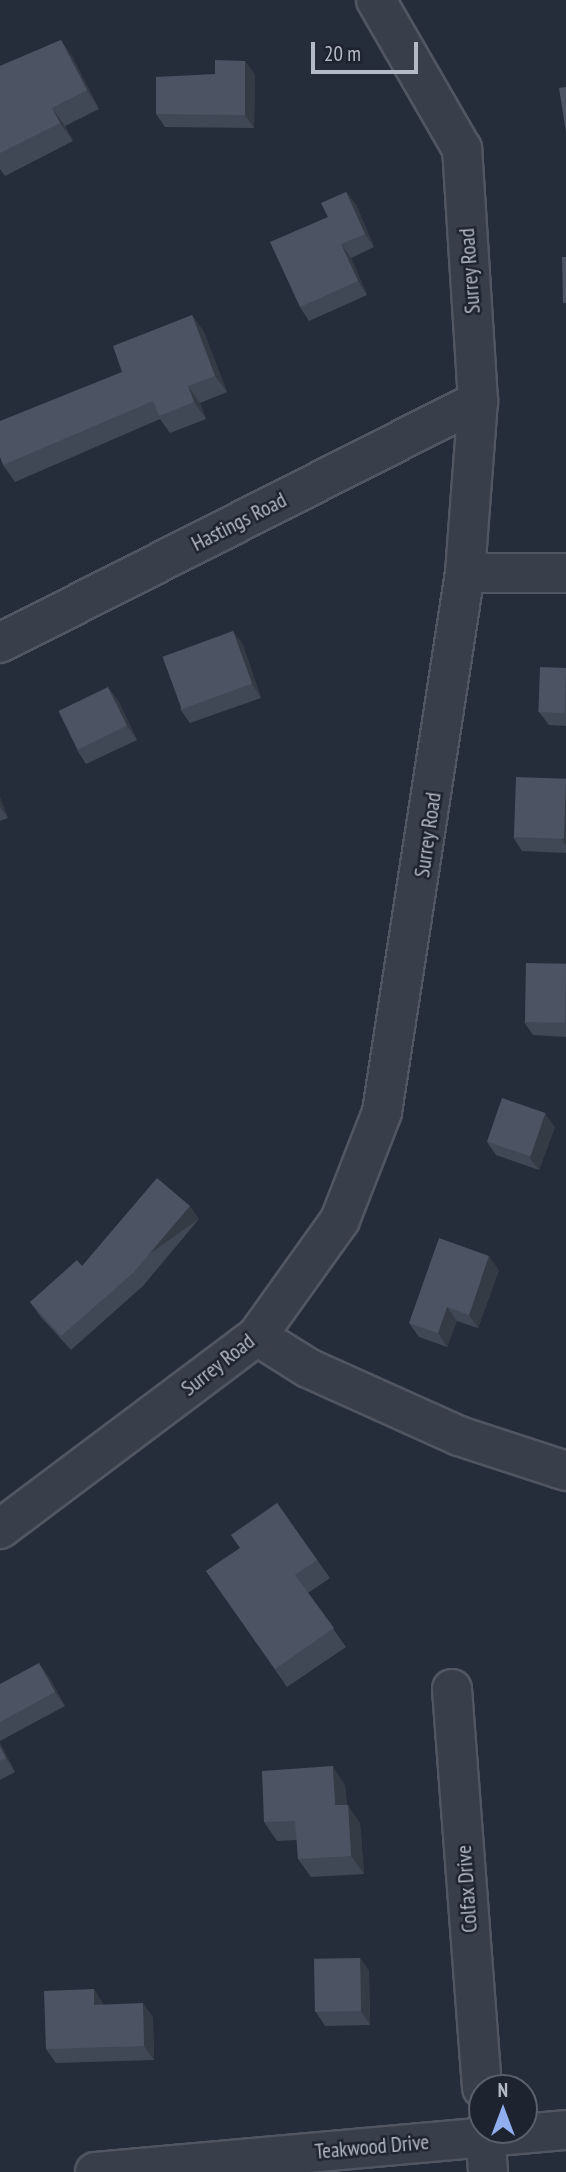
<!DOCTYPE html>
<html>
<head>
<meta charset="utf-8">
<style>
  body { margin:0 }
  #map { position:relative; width:566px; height:2172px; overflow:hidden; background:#252c3a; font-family:"PT Sans Narrow",sans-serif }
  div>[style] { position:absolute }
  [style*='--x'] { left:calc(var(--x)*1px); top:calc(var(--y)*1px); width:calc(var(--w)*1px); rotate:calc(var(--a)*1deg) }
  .roads { filter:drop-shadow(2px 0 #515762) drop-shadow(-2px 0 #515762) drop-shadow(0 2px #515762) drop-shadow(0 -2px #515762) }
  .minor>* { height:38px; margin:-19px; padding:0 19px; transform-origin:19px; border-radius:19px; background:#393f4a }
  .wall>* { inset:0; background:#414855 }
  .shaded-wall>* { inset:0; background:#353b45; transform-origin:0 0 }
  .building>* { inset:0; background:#4c5463; transform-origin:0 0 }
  span { translate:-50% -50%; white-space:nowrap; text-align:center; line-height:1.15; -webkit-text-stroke:5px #1e242f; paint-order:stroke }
  .street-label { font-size:21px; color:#b4bac6 }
  .north { position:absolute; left:468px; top:2074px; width:70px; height:70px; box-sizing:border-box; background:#1e242f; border:2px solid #5a606b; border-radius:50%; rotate:0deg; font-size:19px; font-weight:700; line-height:28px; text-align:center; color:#b4bac6 }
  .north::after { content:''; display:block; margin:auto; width:24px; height:32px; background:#91aeee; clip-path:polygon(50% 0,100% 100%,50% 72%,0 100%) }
  .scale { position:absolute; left:311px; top:42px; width:107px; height:32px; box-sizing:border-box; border:4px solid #b4bac6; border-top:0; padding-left:9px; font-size:21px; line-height:24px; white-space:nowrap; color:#b4bac6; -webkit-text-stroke:5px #1e242f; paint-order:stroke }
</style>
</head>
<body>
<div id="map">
  <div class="roads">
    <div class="minor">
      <i style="--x:465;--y:573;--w:101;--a:0"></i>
      <i style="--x:0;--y:643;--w:536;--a:-26.85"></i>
      <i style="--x:257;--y:1336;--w:60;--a:32.1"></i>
      <i style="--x:308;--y:1368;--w:166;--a:24.2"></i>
      <i style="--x:459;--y:1436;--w:113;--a:18.1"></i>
      <i style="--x:0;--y:1529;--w:321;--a:-36.9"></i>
      <i style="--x:257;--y:1336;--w:143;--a:-54.4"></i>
      <i style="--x:340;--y:1220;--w:116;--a:-68.7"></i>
      <i style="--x:382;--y:1112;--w:545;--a:-81.25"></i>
      <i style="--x:465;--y:573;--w:172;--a:-85.7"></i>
      <i style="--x:478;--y:401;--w:253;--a:-93.6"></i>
      <i style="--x:462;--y:149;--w:172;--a:-120"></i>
      <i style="--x:452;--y:1689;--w:400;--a:85.7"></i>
      <i style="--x:485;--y:2130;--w:42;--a:85.9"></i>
      <i style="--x:95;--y:2172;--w:473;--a:-5.1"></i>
    </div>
  </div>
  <div class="wall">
    <i style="clip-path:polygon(61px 40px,73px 58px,99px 109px,65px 126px,73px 141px,5px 176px,0 169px,0 66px)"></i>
    <i style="clip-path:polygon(245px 61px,255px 75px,254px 128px,165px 127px,156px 114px,215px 74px)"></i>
    <i style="clip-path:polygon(346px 192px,356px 205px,374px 247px,351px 258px,367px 295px,309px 321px,300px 307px,328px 217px)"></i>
    <i style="clip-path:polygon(192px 315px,204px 332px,227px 392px,200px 403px,206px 419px,170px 433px,160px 419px,15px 482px,3px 465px,122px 372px)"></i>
    <i style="clip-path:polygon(233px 631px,243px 645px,261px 698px,190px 723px,180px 709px)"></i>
    <i style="clip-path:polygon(566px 668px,566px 726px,549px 725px,539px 712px)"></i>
    <i style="clip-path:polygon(118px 700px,137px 740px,86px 764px,77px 750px)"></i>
    <i style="clip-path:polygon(566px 779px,566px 853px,522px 851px,513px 837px)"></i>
    <i style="clip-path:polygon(0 798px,8px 818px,0 821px)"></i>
    <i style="clip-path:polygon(566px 964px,566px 1037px,533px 1035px,524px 1022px)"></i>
    <i style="clip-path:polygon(555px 1127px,539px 1170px,496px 1155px,487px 1142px)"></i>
    <i style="clip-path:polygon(199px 1219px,143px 1286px,71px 1350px,40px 1316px,30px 1302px,82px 1266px)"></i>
    <i style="clip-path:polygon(499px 1270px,478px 1328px,457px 1321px,447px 1347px,419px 1337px,409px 1323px)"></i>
    <i style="clip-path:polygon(277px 1503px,330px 1578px,308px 1593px,346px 1647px,287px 1687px,206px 1571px,240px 1548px)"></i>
    <i style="clip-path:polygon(49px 1677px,65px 1706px,0 1741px,0 1684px)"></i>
    <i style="clip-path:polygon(0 1743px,15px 1772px,0 1780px)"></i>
    <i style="clip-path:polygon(345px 1785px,347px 1805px,360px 1823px,364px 1874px,311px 1877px,298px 1859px,297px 1840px,277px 1841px,264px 1822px)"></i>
    <i style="clip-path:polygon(360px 1958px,369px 1971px,370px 2025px,325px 2026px,316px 2012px)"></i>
    <i style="clip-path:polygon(94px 1989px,103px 2005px,153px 2017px,154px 2060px,56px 2063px,46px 2049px)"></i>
  </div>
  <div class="shaded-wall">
    <i style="clip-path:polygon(61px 40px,73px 58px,99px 109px,87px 90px)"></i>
    <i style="clip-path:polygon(245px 61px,255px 75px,254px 128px,245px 115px)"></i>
    <i style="clip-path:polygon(52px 108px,65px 126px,73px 141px,60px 123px)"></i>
    <i style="clip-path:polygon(346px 192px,356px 205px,374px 247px,365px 234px)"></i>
    <i style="clip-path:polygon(341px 244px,351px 258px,367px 295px,358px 281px)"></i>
    <i style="clip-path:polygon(192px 315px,204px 332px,227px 392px,215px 376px)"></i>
    <i style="clip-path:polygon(188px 386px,200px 403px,206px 419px,194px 402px)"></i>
    <i style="clip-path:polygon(233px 631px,243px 645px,261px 698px,252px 684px)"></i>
    <i style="clip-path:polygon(108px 687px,118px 700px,137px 740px,127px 726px)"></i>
    <i style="clip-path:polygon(566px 779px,566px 845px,562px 840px)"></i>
    <i style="clip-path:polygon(0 798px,8px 818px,0 807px)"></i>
    <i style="clip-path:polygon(545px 1113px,555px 1127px,539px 1170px,529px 1157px)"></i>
    <i style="left:190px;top:1206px;width:16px;height:88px;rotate:55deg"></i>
    <i style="clip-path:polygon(489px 1256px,499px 1270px,478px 1328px,469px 1315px)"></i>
    <i style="clip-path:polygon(447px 1307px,457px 1321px,447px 1347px,438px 1333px)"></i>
    <i style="clip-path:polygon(39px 1663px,49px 1677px,65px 1706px,55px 1692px)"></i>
    <i style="clip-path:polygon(0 1743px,15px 1772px,6px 1758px,0 1747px)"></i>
    <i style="clip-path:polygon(333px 1766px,345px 1785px,348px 1823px,335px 1805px)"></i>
    <i style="clip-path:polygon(348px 1805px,360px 1823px,364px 1874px,351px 1856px)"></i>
    <i style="clip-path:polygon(360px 1958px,369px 1971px,370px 2025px,361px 2011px)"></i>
    <i style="clip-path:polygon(94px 1989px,103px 2003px,104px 2019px,94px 2005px)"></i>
    <i style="clip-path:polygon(143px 2003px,153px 2017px,154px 2060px,144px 2046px)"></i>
  </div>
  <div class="building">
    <i style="clip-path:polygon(61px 40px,87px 90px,52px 108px,60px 123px,0 153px,0 66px)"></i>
    <i style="clip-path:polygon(215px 60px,245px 61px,245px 115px,156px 114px,156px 77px,215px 74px)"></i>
    <i style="clip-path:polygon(566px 87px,566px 132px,559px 88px)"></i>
    <i style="clip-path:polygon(346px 192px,365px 234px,341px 244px,358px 281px,300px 307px,270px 242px,328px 217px,321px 203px)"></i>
    <i style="clip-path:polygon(562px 257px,566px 257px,566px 303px,563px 303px)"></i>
    <i style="clip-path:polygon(192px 315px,215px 376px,188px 386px,194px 402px,159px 416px,153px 401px,3px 465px,0 457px,0 421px,122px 372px,113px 346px)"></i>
    <i style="left:233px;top:631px;width:56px;height:75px;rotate:70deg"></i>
    <i style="left:540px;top:667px;width:26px;height:45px;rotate:2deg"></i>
    <i style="left:108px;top:687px;width:43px;height:55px;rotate:64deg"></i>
    <i style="left:516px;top:777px;width:50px;height:60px;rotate:2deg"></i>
    <i style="left:526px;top:963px;width:40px;height:59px;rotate:1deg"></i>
    <i style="left:502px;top:1098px;width:46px;height:46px;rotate:19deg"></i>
    <i style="clip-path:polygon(157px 1178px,190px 1206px,133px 1273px,61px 1336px,30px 1302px,77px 1260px,82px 1266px)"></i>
    <i style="clip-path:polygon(439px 1238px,489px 1256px,469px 1315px,447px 1307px,438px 1333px,409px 1323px)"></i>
    <i style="clip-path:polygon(277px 1503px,317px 1560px,295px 1575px,334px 1628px,275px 1669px,206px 1571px,240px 1548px,231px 1535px)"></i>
    <i style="clip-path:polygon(39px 1663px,55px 1692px,0 1722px,0 1684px)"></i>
    <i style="clip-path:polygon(0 1747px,6px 1758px,0 1761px)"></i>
    <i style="clip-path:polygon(333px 1766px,335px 1805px,348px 1805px,351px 1856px,298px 1859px,295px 1821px,264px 1822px,262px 1771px)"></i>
    <i style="left:360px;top:1958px;width:53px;height:46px;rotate:89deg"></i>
    <i style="clip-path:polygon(94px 1989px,94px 2005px,143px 2003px,144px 2046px,46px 2049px,44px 1991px)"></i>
  </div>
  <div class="street-label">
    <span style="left:470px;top:271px;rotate:-94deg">Surrey Road</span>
    <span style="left:239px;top:522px;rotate:-27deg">Hastings Road</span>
    <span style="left:428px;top:835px;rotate:-82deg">Surrey Road</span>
    <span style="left:218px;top:1365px;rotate:-38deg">Surrey Road</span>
    <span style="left:467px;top:1889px;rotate:-94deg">Colfax Drive</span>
    <span style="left:372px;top:2147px;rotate:-5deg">Teakwood Drive</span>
  </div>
  <div class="north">N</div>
  <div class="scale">20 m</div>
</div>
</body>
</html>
